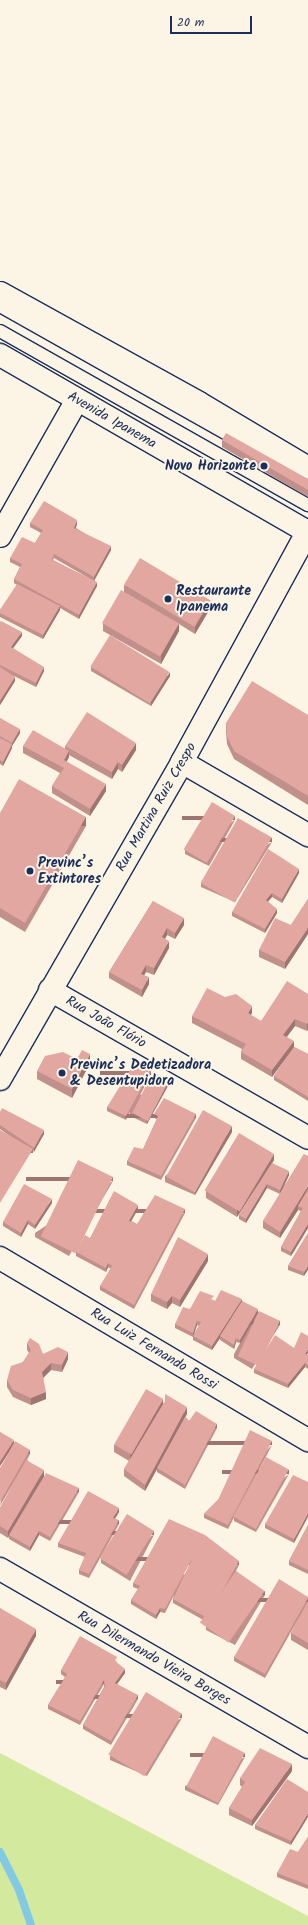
<!DOCTYPE html>
<html>
<head>
<meta charset="utf-8">
<style>
  body { margin:0 }
  #map { position:relative; width:308px; height:1925px; overflow:hidden; background:#fcf5e5; font-family:Kalam,sans-serif }
  div>[style] { position:absolute }
  [style*='--x'] { left:calc(var(--x)*1px); top:calc(var(--y)*1px); width:calc(var(--w)*1px); rotate:calc(var(--a)*1deg) }
  .green>* { inset:0; background:#d3e99e }
  .stream>* { height:8px; margin:-4px; padding:0 4px; transform-origin:4px; border-radius:4px; background:#82c9e3 }
  .roads { filter:drop-shadow(1px 0 #1b2f5e) drop-shadow(-1px 0 #1b2f5e) drop-shadow(0 1px #1b2f5e) drop-shadow(0 -1px #1b2f5e) }
  .service>* { height:12px; margin:-6px; padding:0 6px; transform-origin:6px; border-radius:6px; background:#fcf5e5 }
  .minor>* { height:22px; margin:-11px; padding:0 11px; transform-origin:11px; border-radius:11px; background:#fcf5e5 }
  .primary>* { height:22px; margin:-11px; padding:0 11px; transform-origin:11px; border-radius:11px; background:#fcf5e5 }
  .wall>* { inset:0; background:#c2908a }
  .shaded-wall>* { inset:0; background:#9e7570; transform-origin:0 0 }
  .building>* { inset:0; background:#e1a7a0; transform-origin:0 0 }
  .dots>* { width:11px; height:11px; translate:-50% -50%; box-sizing:border-box; border:2px solid #fcf5e5; border-radius:50% }
  span { translate:-50% -50%; white-space:nowrap; text-align:center; line-height:1.15; -webkit-text-stroke:4px #fcf5e5; paint-order:stroke }
  .street-label { font-size:14px; color:#1b2f5e }
  .poi-label { font-size:14px; color:#1b2f5e; font-weight:700 }
  .right { translate:-100% -50%; text-align:right }
  .left { translate:0 -50%; text-align:left }
  .scale { position:absolute; left:170px; top:16px; width:82px; height:18px; box-sizing:border-box; border:2px solid #1b2f5e; border-top:0; padding-left:5px; font-size:12px; line-height:14px; white-space:nowrap; color:#1b2f5e; -webkit-text-stroke:3px #fcf5e5; paint-order:stroke }
</style>
</head>
<body>
<div id="map">
  <div class="green">
    <i style="clip-path:polygon(0 1753px,308px 1916px,308px 1925px,0 1925px)"></i>
  </div>
  <div class="stream">
    <i style="--x:0;--y:1852;--w:42;--a:63.4"></i>
    <i style="--x:19;--y:1890;--w:37;--a:71"></i>
  </div>
  <div class="roads">
    <div class="service">
      <i style="--x:0;--y:306;--w:312;--a:29.4"></i>
      <i style="--x:0;--y:331;--w:354;--a:29.5"></i>
    </div>
    <div class="minor">
      <i style="--x:0;--y:536;--w:156;--a:-60.5"></i>
      <i style="--x:182;--y:762;--w:146;--a:30.1"></i>
      <i style="--x:50;--y:990;--w:297;--a:29.8"></i>
      <i style="--x:0;--y:1079;--w:366;--a:-60.1"></i>
      <i style="--x:182;--y:762;--w:263;--a:-61.4"></i>
      <i style="--x:0;--y:1258;--w:358;--a:30.6"></i>
      <i style="--x:0;--y:1569;--w:356;--a:30"></i>
    </div>
    <div class="primary">
      <i style="--x:0;--y:293;--w:227;--a:28.9"></i>
      <i style="--x:199;--y:403;--w:127;--a:30.8"></i>
      <i style="--x:0;--y:355;--w:355;--a:29.9"></i>
    </div>
  </div>
  <div class="wall">
    <i style="clip-path:polygon(222px 440px,308px 479px,308px 497px,222px 447px)"></i>
    <i style="clip-path:polygon(evenodd,30px 523px,77px 524px,76px 528px,111px 550px,94px 580px,97px 586px,79px 619px,60px 608px,60px 610px,43px 639px,0 617px,0 610px,17px 585px,14px 583px,14px 579px,20px 567px,10px 562px,10px 558px,35px 543px,41px 533px,30px 527px,30px 523px,54px 558px,92px 580px,53px 560px,54px 558px)"></i>
    <i style="clip-path:polygon(124px 585px,211px 607px,195px 634px,179px 624px,179px 631px,161px 664px,103px 631px,103px 623px,124px 592px)"></i>
    <i style="clip-path:polygon(0 622px,22px 636px,13px 648px,44px 671px,36px 687px,14px 676px,15px 681px,0 705px)"></i>
    <i style="clip-path:polygon(91px 667px,170px 676px,151px 706px,91px 671px)"></i>
    <i style="clip-path:polygon(308px 715px,308px 805px,234px 759px,227px 744px,226px 732px,226px 723px)"></i>
    <i style="clip-path:polygon(0 718px,20px 733px,12px 746px,12px 748px,3px 766px,0 764px)"></i>
    <i style="clip-path:polygon(23px 746px,65px 749px,65px 746px,136px 750px,122px 772px,118px 769px,112px 779px,69px 755px,69px 757px,66px 761px,106px 791px,90px 816px,52px 793px,52px 786px,60px 773px,23px 753px)"></i>
    <i style="clip-path:polygon(0 813px,86px 826px,25px 932px,0 917px)"></i>
    <i style="clip-path:polygon(235px 820px,209px 866px,185px 854px,185px 850px)"></i>
    <i style="clip-path:polygon(272px 842px,235px 902px,201px 887px,201px 883px)"></i>
    <i style="clip-path:polygon(299px 873px,282px 903px,272px 897px,268px 901px,277px 913px,265px 933px,232px 916px,232px 912px)"></i>
    <i style="clip-path:polygon(308px 899px,308px 934px,285px 969px,259px 957px,259px 950px,291px 925px)"></i>
    <i style="clip-path:polygon(153px 901px,184px 925px,175px 939px,167px 935px,165px 939px,169px 948px,154px 975px,146px 972px,144px 975px,149px 984px,142px 997px,109px 978px,109px 972px)"></i>
    <i style="clip-path:polygon(308px 994px,308px 1029px,307px 1031px,295px 1026px,287px 1037px,294px 1047px,308px 1054px,308px 1101px,274px 1080px,274px 1076px,291px 1051px,272px 1077px,241px 1059px,241px 1052px,242px 1049px,192px 1023px,192px 1016px,252px 1013px,250px 1015px,261px 1021px)"></i>
    <i style="clip-path:polygon(77px 1059px,90px 1063px,72px 1098px,37px 1079px,37px 1071px)"></i>
    <i style="clip-path:polygon(151px 1075px,140px 1095px,169px 1084px,147px 1124px,130px 1116px,130px 1112px,126px 1120px,107px 1111px,107px 1107px)"></i>
    <i style="clip-path:polygon(0 1112px,44px 1134px,33px 1152px,33px 1153px,0 1129px)"></i>
    <i style="clip-path:polygon(154px 1114px,196px 1118px,161px 1180px,127px 1165px,127px 1161px,143px 1149px,157px 1119px,154px 1118px)"></i>
    <i style="clip-path:polygon(232px 1132px,195px 1195px,165px 1182px,165px 1176px)"></i>
    <i style="clip-path:polygon(304px 1154px,308px 1228px,291px 1256px,281px 1251px,281px 1247px,301px 1211px,298px 1210px,280px 1238px,263px 1228px,263px 1221px,280px 1194px,267px 1188px,246px 1223px,239px 1219px,239px 1215px,272px 1163px,289px 1175px,283px 1189px)"></i>
    <i style="clip-path:polygon(274px 1160px,237px 1217px,206px 1198px,206px 1191px)"></i>
    <i style="clip-path:polygon(113px 1181px,69px 1256px,35px 1237px,35px 1233px)"></i>
    <i style="clip-path:polygon(52px 1203px,35px 1229px,28px 1224px,21px 1237px,3px 1226px,3px 1222px)"></i>
    <i style="clip-path:polygon(138px 1209px,131px 1221px,137px 1224px,185px 1213px,134px 1309px,100px 1290px,100px 1286px,111px 1269px,108px 1267px,106px 1272px,76px 1256px,76px 1252px,90px 1238px)"></i>
    <i style="clip-path:polygon(308px 1233px,304px 1276px,288px 1270px,288px 1266px)"></i>
    <i style="clip-path:polygon(208px 1261px,180px 1307px,172px 1303px,167px 1309px,151px 1301px,151px 1294px)"></i>
    <i style="clip-path:polygon(evenodd,213px 1300px,242px 1301px,258px 1312px,280px 1325px,252px 1369px,234px 1358px,234px 1354px,240px 1343px,236px 1342px,234px 1349px,220px 1340px,220px 1338px,212px 1350px,193px 1340px,193px 1336px,193px 1337px,175px 1328px,175px 1324px,190px 1309px,214px 1300px,213px 1300px,197px 1325px,199px 1326px,194px 1334px,197px 1325px)"></i>
    <i style="clip-path:polygon(27px 1343px,43px 1354px,68px 1359px,62px 1372px,51px 1370px,43px 1378px,46px 1399px,31px 1405px,13px 1397px,7px 1387px,7px 1380px,23px 1362px,29px 1353px,27px 1350px)"></i>
    <i style="clip-path:polygon(294px 1348px,308px 1355px,308px 1369px,305px 1367px,288px 1388px,254px 1373px,254px 1369px)"></i>
    <i style="clip-path:polygon(163px 1403px,187px 1414px,185px 1417px,189px 1421px,217px 1428px,185px 1489px,157px 1472px,157px 1469px,145px 1491px,124px 1476px,124px 1469px,129px 1461px,114px 1452px,114px 1445px)"></i>
    <i style="clip-path:polygon(0 1432px,14px 1443px,30px 1454px,27px 1460px,44px 1477px,79px 1492px,50px 1541px,39px 1535px,30px 1551px,9px 1539px,9px 1536px,8px 1538px,0 1533px,0 1508px,22px 1468px,0 1506px,11px 1449px,0 1466px)"></i>
    <i style="clip-path:polygon(272px 1445px,228px 1529px,204px 1518px,204px 1514px)"></i>
    <i style="clip-path:polygon(289px 1474px,256px 1532px,234px 1521px,234px 1517px)"></i>
    <i style="clip-path:polygon(308px 1482px,294px 1543px,265px 1528px,265px 1524px)"></i>
    <i style="clip-path:polygon(119px 1512px,115px 1518px,119px 1524px,89px 1578px,79px 1574px,79px 1570px,85px 1557px,58px 1547px,58px 1543px)"></i>
    <i style="clip-path:polygon(308px 1525px,308px 1574px,289px 1565px,289px 1561px)"></i>
    <i style="clip-path:polygon(154px 1535px,130px 1581px,101px 1563px,101px 1559px)"></i>
    <i style="clip-path:polygon(239px 1565px,236px 1571px,265px 1595px,235px 1645px,206px 1630px,206px 1626px,225px 1591px,207px 1622px,173px 1603px,173px 1599px,174px 1595px,165px 1613px,160px 1612px,156px 1619px,131px 1604px,131px 1600px,138px 1589px,133px 1587px,133px 1583px)"></i>
    <i style="clip-path:polygon(308px 1597px,308px 1650px,291px 1640px,291px 1633px,301px 1614px,265px 1678px,234px 1661px,234px 1657px)"></i>
    <i style="clip-path:polygon(0 1608px,36px 1636px,6px 1690px,0 1687px)"></i>
    <i style="clip-path:polygon(117px 1661px,116px 1662px,125px 1673px,117px 1684px,138px 1699px,111px 1745px,83px 1729px,83px 1725px,104px 1687px,104px 1684px,80px 1725px,48px 1709px,48px 1705px,65px 1677px,61px 1674px,61px 1670px)"></i>
    <i style="clip-path:polygon(182px 1718px,147px 1776px,110px 1760px,110px 1756px)"></i>
    <i style="clip-path:polygon(245px 1757px,218px 1805px,185px 1790px,185px 1786px)"></i>
    <i style="clip-path:polygon(292px 1771px,252px 1826px,229px 1815px,229px 1808px,242px 1787px,240px 1785px,240px 1778px)"></i>
    <i style="clip-path:polygon(308px 1792px,291px 1845px,255px 1829px,255px 1825px)"></i>
    <i style="clip-path:polygon(308px 1837px,308px 1889px,277px 1877px,277px 1873px,298px 1852px)"></i>
  </div>
  <div class="shaded-wall">
    <i style="clip-path:polygon(77px 520px,77px 524px,74px 532px,74px 528px)"></i>
    <i style="clip-path:polygon(111px 546px,111px 550px,94px 581px,94px 577px)"></i>
    <i style="clip-path:polygon(97px 582px,97px 586px,79px 619px,79px 615px)"></i>
    <i style="clip-path:polygon(211px 600px,211px 607px,195px 634px,195px 627px)"></i>
    <i style="clip-path:polygon(60px 606px,60px 610px,43px 639px,43px 635px)"></i>
    <i style="clip-path:polygon(179px 623px,179px 631px,161px 664px,161px 655px)"></i>
    <i style="clip-path:polygon(22px 632px,22px 636px,11px 651px,11px 647px)"></i>
    <i style="clip-path:polygon(44px 667px,44px 671px,36px 687px,36px 683px)"></i>
    <i style="clip-path:polygon(170px 672px,170px 676px,151px 706px,151px 702px)"></i>
    <i style="clip-path:polygon(15px 677px,15px 681px,0 705px,0 701px)"></i>
    <i style="clip-path:polygon(20px 729px,20px 733px,12px 746px,12px 748px,3px 766px,3px 762px,12px 745px,12px 743px)"></i>
    <i style="clip-path:polygon(136px 743px,136px 750px,122px 772px,122px 765px)"></i>
    <i style="clip-path:polygon(69px 751px,69px 757px,64px 767px,64px 760px)"></i>
    <i style="clip-path:polygon(118px 762px,118px 769px,112px 779px,112px 772px)"></i>
    <i style="clip-path:polygon(106px 784px,106px 791px,90px 816px,90px 809px)"></i>
    <i style="left:235px;top:816px;width:4px;height:53px;rotate:90deg"></i>
    <i style="left:86px;top:817px;width:9px;height:122px;rotate:90deg"></i>
    <i style="left:272px;top:838px;width:4px;height:70px;rotate:90deg"></i>
    <i style="clip-path:polygon(299px 869px,299px 873px,282px 903px,282px 899px)"></i>
    <i style="clip-path:polygon(272px 893px,272px 897px,266px 904px,266px 900px)"></i>
    <i style="clip-path:polygon(277px 909px,277px 913px,265px 933px,265px 929px)"></i>
    <i style="clip-path:polygon(184px 918px,184px 925px,175px 939px,175px 933px)"></i>
    <i style="clip-path:polygon(167px 928px,167px 935px,162px 944px,162px 937px)"></i>
    <i style="clip-path:polygon(308px 928px,308px 934px,285px 969px,285px 962px)"></i>
    <i style="clip-path:polygon(169px 941px,169px 948px,154px 975px,154px 968px)"></i>
    <i style="clip-path:polygon(146px 965px,146px 972px,141px 981px,141px 974px)"></i>
    <i style="clip-path:polygon(149px 977px,149px 984px,142px 997px,142px 990px)"></i>
    <i style="clip-path:polygon(252px 1006px,252px 1013px,248px 1020px,248px 1013px)"></i>
    <i style="clip-path:polygon(295px 1019px,295px 1026px,283px 1041px,283px 1035px)"></i>
    <i style="clip-path:polygon(308px 1022px,308px 1029px,307px 1031px,307px 1024px)"></i>
    <i style="clip-path:polygon(294px 1041px,294px 1047px,272px 1077px,272px 1070px)"></i>
    <i style="clip-path:polygon(90px 1054px,90px 1063px,72px 1098px,72px 1089px)"></i>
    <i style="left:151px;top:1071px;width:4px;height:51px;rotate:90deg"></i>
    <i style="clip-path:polygon(169px 1080px,169px 1084px,147px 1124px,147px 1120px)"></i>
    <i style="left:196px;top:1114px;width:4px;height:71px;rotate:90deg"></i>
    <i style="clip-path:polygon(232px 1126px,232px 1132px,195px 1195px,195px 1188px)"></i>
    <i style="clip-path:polygon(44px 1130px,44px 1134px,34px 1152px,34px 1148px)"></i>
    <i style="left:33px;top:1149px;width:4px;height:63px;rotate:90deg"></i>
    <i style="clip-path:polygon(274px 1154px,274px 1160px,237px 1217px,237px 1210px)"></i>
    <i style="clip-path:polygon(289px 1171px,289px 1175px,280px 1194px,280px 1190px)"></i>
    <i style="left:113px;top:1177px;width:4px;height:87px;rotate:90deg"></i>
    <i style="clip-path:polygon(267px 1184px,267px 1188px,246px 1223px,246px 1219px)"></i>
    <i style="clip-path:polygon(308px 1186px,308px 1193px,298px 1206px,298px 1210px,280px 1238px,280px 1232px)"></i>
    <i style="clip-path:polygon(52px 1199px,52px 1203px,35px 1229px,35px 1225px)"></i>
    <i style="clip-path:polygon(138px 1205px,138px 1209px,129px 1225px,129px 1221px)"></i>
    <i style="left:185px;top:1209px;width:4px;height:109px;rotate:90deg"></i>
    <i style="clip-path:polygon(28px 1220px,28px 1224px,21px 1237px,21px 1233px)"></i>
    <i style="clip-path:polygon(308px 1224px,308px 1228px,291px 1256px,291px 1252px)"></i>
    <i style="clip-path:polygon(208px 1254px,208px 1261px,180px 1307px,180px 1300px)"></i>
    <i style="clip-path:polygon(108px 1263px,108px 1267px,106px 1272px,106px 1268px)"></i>
    <i style="clip-path:polygon(308px 1266px,308px 1270px,304px 1276px,304px 1272px)"></i>
    <i style="clip-path:polygon(172px 1296px,172px 1303px,167px 1309px,167px 1302px)"></i>
    <i style="clip-path:polygon(242px 1299px,242px 1303px,220px 1336px,220px 1338px,212px 1350px,212px 1346px)"></i>
    <i style="clip-path:polygon(258px 1309px,258px 1313px,240px 1344px,240px 1340px)"></i>
    <i style="clip-path:polygon(197px 1321px,197px 1325px,193px 1337px,193px 1333px)"></i>
    <i style="left:280px;top:1321px;width:4px;height:52px;rotate:90deg"></i>
    <i style="clip-path:polygon(236px 1338px,236px 1342px,234px 1349px,234px 1345px)"></i>
    <i style="clip-path:polygon(308px 1349px,308px 1353px,305px 1358px,305px 1354px)"></i>
    <i style="clip-path:polygon(68px 1352px,68px 1359px,62px 1372px,62px 1365px)"></i>
    <i style="clip-path:polygon(51px 1363px,51px 1370px,42px 1379px,42px 1372px)"></i>
    <i style="clip-path:polygon(305px 1363px,305px 1367px,288px 1388px,288px 1384px)"></i>
    <i style="clip-path:polygon(46px 1392px,46px 1399px,31px 1405px,31px 1398px)"></i>
    <i style="clip-path:polygon(163px 1399px,163px 1406px,130px 1461px,130px 1455px)"></i>
    <i style="clip-path:polygon(187px 1407px,187px 1414px,145px 1491px,145px 1485px)"></i>
    <i style="left:217px;top:1424px;width:4px;height:69px;rotate:90deg"></i>
    <i style="clip-path:polygon(14px 1440px,14px 1444px,0 1466px,0 1462px)"></i>
    <i style="left:272px;top:1441px;width:4px;height:95px;rotate:90deg"></i>
    <i style="left:30px;top:1450px;width:4px;height:60px;rotate:90deg"></i>
    <i style="clip-path:polygon(44px 1470px,44px 1477px,9px 1535px,8px 1538px,8px 1531px)"></i>
    <i style="left:289px;top:1470px;width:4px;height:67px;rotate:90deg"></i>
    <i style="left:79px;top:1488px;width:4px;height:57px;rotate:90deg"></i>
    <i style="clip-path:polygon(119px 1508px,119px 1512px,113px 1522px,113px 1518px)"></i>
    <i style="clip-path:polygon(308px 1513px,308px 1517px,294px 1543px,294px 1539px)"></i>
    <i style="left:119px;top:1520px;width:4px;height:62px;rotate:90deg"></i>
    <i style="clip-path:polygon(39px 1531px,39px 1535px,30px 1551px,30px 1547px)"></i>
    <i style="left:154px;top:1531px;width:4px;height:52px;rotate:90deg"></i>
    <i style="left:193px;top:1557px;width:4px;height:59px;rotate:90deg"></i>
    <i style="left:239px;top:1561px;width:4px;height:65px;rotate:90deg"></i>
    <i style="left:265px;top:1591px;width:4px;height:58px;rotate:90deg"></i>
    <i style="left:308px;top:1598px;width:4px;height:87px;rotate:90deg"></i>
    <i style="clip-path:polygon(160px 1608px,160px 1612px,156px 1619px,156px 1615px)"></i>
    <i style="clip-path:polygon(36px 1629px,36px 1636px,6px 1690px,6px 1683px)"></i>
    <i style="clip-path:polygon(125px 1669px,125px 1673px,115px 1687px,115px 1683px)"></i>
    <i style="left:104px;top:1680px;width:4px;height:48px;rotate:90deg"></i>
    <i style="left:138px;top:1695px;width:4px;height:53px;rotate:90deg"></i>
    <i style="left:182px;top:1714px;width:4px;height:68px;rotate:90deg"></i>
    <i style="left:245px;top:1753px;width:4px;height:55px;rotate:90deg"></i>
    <i style="clip-path:polygon(292px 1764px,292px 1771px,252px 1826px,252px 1820px)"></i>
    <i style="clip-path:polygon(308px 1813px,308px 1817px,291px 1845px,291px 1841px)"></i>
  </div>
  <div class="building">
    <i style="clip-path:polygon(226px 433px,308px 479px,308px 490px,222px 440px)"></i>
    <i style="clip-path:polygon(44px 501px,77px 520px,74px 528px,111px 546px,94px 577px,54px 554px,52px 560px,97px 582px,79px 615px,14px 579px,22px 564px,10px 558px,22px 537px,35px 543px,43px 530px,30px 523px)"></i>
    <i style="left:140px;top:558px;width:82px;height:31px;rotate:31deg"></i>
    <i style="clip-path:polygon(17px 584px,60px 606px,43px 635px,0 613px,0 610px)"></i>
    <i style="left:121px;top:590px;width:67px;height:38px;rotate:30deg"></i>
    <i style="clip-path:polygon(1px 621px,22px 632px,11px 647px,44px 667px,36px 683px,0 665px,0 622px)"></i>
    <i style="left:110px;top:635px;width:70px;height:37px;rotate:32deg"></i>
    <i style="clip-path:polygon(0 667px,15px 677px,0 701px)"></i>
    <i style="clip-path:polygon(252px 681px,308px 715px,308px 796px,234px 751px,227px 736px,226px 723px)"></i>
    <i style="clip-path:polygon(87px 712px,136px 743px,122px 765px,118px 762px,112px 772px,65px 746px)"></i>
    <i style="clip-path:polygon(0 718px,20px 729px,12px 743px,0 736px)"></i>
    <i style="clip-path:polygon(33px 730px,69px 751px,64px 760px,106px 784px,90px 809px,52px 786px,64px 768px,23px 746px)"></i>
    <i style="clip-path:polygon(0 738px,12px 744px,3px 762px,0 760px)"></i>
    <i style="clip-path:polygon(19px 779px,86px 817px,25px 923px,0 908px,0 813px)"></i>
    <i style="left:212px;top:802px;width:27px;height:55px;rotate:31deg"></i>
    <i style="left:238px;top:818px;width:39px;height:75px;rotate:30deg"></i>
    <i style="clip-path:polygon(268px 849px,299px 869px,282px 899px,272px 893px,266px 900px,277px 909px,265px 929px,232px 912px)"></i>
    <i style="clip-path:polygon(308px 899px,308px 928px,285px 962px,259px 950px,275px 918px,291px 925px)"></i>
    <i style="clip-path:polygon(153px 901px,184px 918px,175px 933px,167px 928px,162px 937px,169px 941px,154px 968px,146px 965px,141px 974px,149px 977px,142px 990px,109px 972px)"></i>
    <i style="clip-path:polygon(287px 981px,308px 994px,308px 1022px,307px 1024px,295px 1019px,283px 1035px,294px 1041px,272px 1070px,241px 1052px,246px 1044px,192px 1016px,207px 988px,225px 997px,236px 994px,252px 1006px,248px 1013px,261px 1021px)"></i>
    <i style="clip-path:polygon(294px 1047px,308px 1054px,308px 1097px,274px 1076px)"></i>
    <i style="clip-path:polygon(82px 1050px,90px 1054px,72px 1089px,37px 1071px,45px 1056px,63px 1052px,77px 1059px)"></i>
    <i style="clip-path:polygon(135px 1062px,151px 1071px,126px 1116px,107px 1107px)"></i>
    <i style="left:153px;top:1072px;width:18px;height:46px;rotate:27deg"></i>
    <i style="clip-path:polygon(164px 1098px,196px 1114px,161px 1176px,127px 1161px,134px 1147px,143px 1149px,158px 1116px,154px 1114px)"></i>
    <i style="clip-path:polygon(2px 1108px,44px 1130px,34px 1148px,0 1125px,0 1112px)"></i>
    <i style="left:203px;top:1110px;width:33px;height:76px;rotate:29deg"></i>
    <i style="clip-path:polygon(0 1130px,33px 1149px,0 1203px)"></i>
    <i style="left:239px;top:1133px;width:41px;height:67px;rotate:31deg"></i>
    <i style="clip-path:polygon(304px 1154px,308px 1156px,308px 1186px,280px 1232px,263px 1221px)"></i>
    <i style="left:78px;top:1160px;width:39px;height:85px;rotate:26deg"></i>
    <i style="clip-path:polygon(272px 1163px,289px 1171px,280px 1190px,267px 1184px,246px 1219px,239px 1215px)"></i>
    <i style="clip-path:polygon(24px 1184px,52px 1199px,35px 1225px,28px 1220px,21px 1233px,3px 1222px)"></i>
    <i style="clip-path:polygon(308px 1189px,308px 1224px,291px 1252px,281px 1247px,303px 1208px,298px 1206px)"></i>
    <i style="clip-path:polygon(114px 1191px,138px 1205px,129px 1221px,137px 1224px,155px 1195px,185px 1209px,134px 1305px,100px 1286px,112px 1266px,108px 1263px,106px 1268px,76px 1252px,85px 1235px,90px 1238px)"></i>
    <i style="clip-path:polygon(308px 1233px,308px 1266px,304px 1272px,288px 1266px)"></i>
    <i style="clip-path:polygon(178px 1237px,208px 1254px,180px 1300px,172px 1296px,167px 1302px,151px 1294px)"></i>
    <i style="clip-path:polygon(221px 1290px,242px 1299px,212px 1346px,193px 1336px,201px 1322px,197px 1321px,193px 1333px,175px 1324px,183px 1307px,190px 1309px,200px 1291px,214px 1296px,211px 1299px,215px 1301px)"></i>
    <i style="clip-path:polygon(242px 1301px,258px 1309px,240px 1340px,236px 1338px,234px 1345px,220px 1336px)"></i>
    <i style="left:259px;top:1311px;width:23px;height:50px;rotate:25deg"></i>
    <i style="clip-path:polygon(301px 1332px,308px 1336px,308px 1349px,305px 1354px,308px 1355px,308px 1365px,305px 1363px,288px 1384px,254px 1369px,275px 1335px,294px 1348px)"></i>
    <i style="clip-path:polygon(30px 1338px,39px 1344px,43px 1354px,58px 1347px,68px 1352px,62px 1365px,51px 1363px,42px 1372px,46px 1392px,31px 1398px,13px 1390px,7px 1380px,11px 1366px,23px 1362px,31px 1350px,27px 1343px)"></i>
    <i style="left:146px;top:1389px;width:20px;height:64px;rotate:30deg"></i>
    <i style="clip-path:polygon(165px 1394px,187px 1407px,145px 1485px,124px 1469px,165px 1401px)"></i>
    <i style="clip-path:polygon(196px 1411px,217px 1424px,185px 1485px,157px 1468px,185px 1417px,189px 1421px)"></i>
    <i style="clip-path:polygon(250px 1430px,272px 1441px,228px 1525px,204px 1514px,218px 1500px)"></i>
    <i style="clip-path:polygon(0 1432px,14px 1440px,0 1462px)"></i>
    <i style="clip-path:polygon(15px 1441px,30px 1450px,0 1502px,0 1468px)"></i>
    <i style="left:266px;top:1457px;width:26px;height:68px;rotate:29deg"></i>
    <i style="clip-path:polygon(26px 1460px,44px 1470px,8px 1531px,0 1526px,0 1508px)"></i>
    <i style="clip-path:polygon(46px 1473px,79px 1488px,50px 1537px,39px 1531px,30px 1547px,9px 1535px)"></i>
    <i style="clip-path:polygon(293px 1475px,308px 1482px,308px 1513px,294px 1539px,265px 1524px)"></i>
    <i style="clip-path:polygon(88px 1491px,119px 1508px,113px 1518px,119px 1520px,89px 1574px,79px 1570px,86px 1553px,58px 1543px)"></i>
    <i style="left:127px;top:1514px;width:32px;height:52px;rotate:32deg"></i>
    <i style="clip-path:polygon(169px 1519px,205px 1535px,239px 1561px,207px 1618px,173px 1599px,193px 1557px,165px 1609px,160px 1608px,156px 1615px,131px 1600px,140px 1586px,133px 1583px)"></i>
    <i style="clip-path:polygon(308px 1525px,308px 1570px,289px 1561px)"></i>
    <i style="left:236px;top:1571px;width:35px;height:63px;rotate:35deg"></i>
    <i style="clip-path:polygon(279px 1579px,308px 1597px,308px 1598px,265px 1674px,234px 1657px)"></i>
    <i style="clip-path:polygon(308px 1601px,308px 1643px,291px 1633px)"></i>
    <i style="clip-path:polygon(0 1608px,36px 1629px,6px 1683px,0 1680px)"></i>
    <i style="clip-path:polygon(80px 1636px,117px 1657px,115px 1661px,125px 1669px,115px 1683px,138px 1695px,111px 1741px,83px 1725px,105px 1686px,104px 1680px,80px 1721px,48px 1705px,67px 1674px,61px 1670px)"></i>
    <i style="left:146px;top:1692px;width:42px;height:73px;rotate:31deg"></i>
    <i style="left:213px;top:1736px;width:36px;height:57px;rotate:28deg"></i>
    <i style="clip-path:polygon(260px 1748px,292px 1764px,252px 1820px,229px 1808px,245px 1782px,240px 1778px)"></i>
    <i style="clip-path:polygon(287px 1779px,308px 1792px,308px 1813px,291px 1841px,255px 1825px)"></i>
    <i style="clip-path:polygon(308px 1837px,308px 1885px,277px 1873px,290px 1849px,298px 1852px)"></i>
  </div>
  <div class="dots">
    <i style="left:264px;top:466px;background:#1b2f5e"></i>
    <i style="left:168px;top:599px;background:#1b2f5e"></i>
    <i style="left:30px;top:871px;background:#1b2f5e"></i>
    <i style="left:62px;top:1073px;background:#1b2f5e"></i>
  </div>
  <div class="street-label">
    <span style="left:112px;top:420px;rotate:30deg">Avenida Ipanema</span>
    <span style="left:156px;top:807px;rotate:-60deg">Rua Martina Ruiz Crespo</span>
    <span style="left:106px;top:1022px;rotate:30deg">Rua João Flório</span>
    <span style="left:154px;top:1349px;rotate:31deg">Rua Luiz Fernando Rossi</span>
    <span style="left:154px;top:1658px;rotate:30deg">Rua Dilermando Vieira Borges</span>
  </div>
  <div class="poi-label">
    <span class="right" style="left:256px;top:466px">Novo Horizonte</span>
    <span class="left" style="left:176px;top:599px">Restaurante<br>Ipanema</span>
    <span class="left" style="left:38px;top:871px">Previnc’s<br>Extintores</span>
    <span class="left" style="left:70px;top:1073px">Previnc’s Dedetizadora<br>&amp; Desentupidora</span>
  </div>
  <div class="scale">20 m</div>
</div>
</body>
</html>
